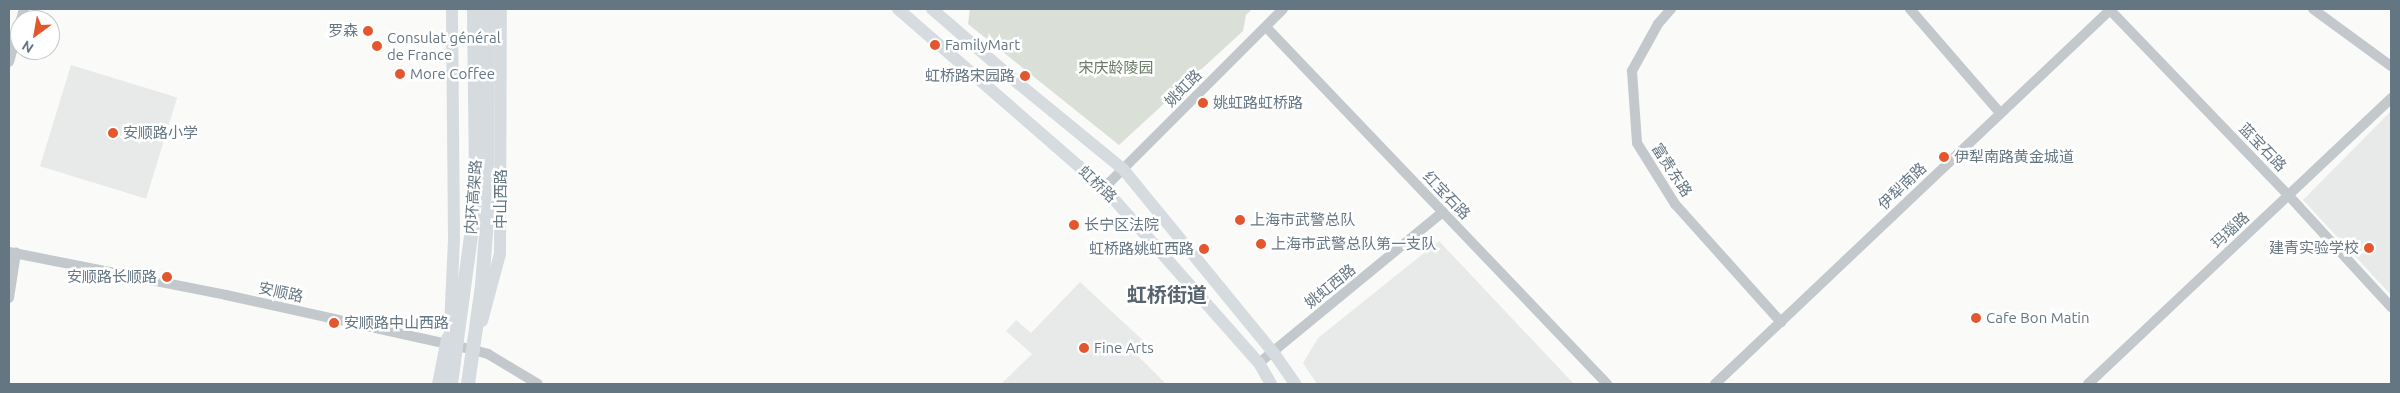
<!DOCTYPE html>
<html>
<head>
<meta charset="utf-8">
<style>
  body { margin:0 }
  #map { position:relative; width:2400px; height:393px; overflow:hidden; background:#fafaf8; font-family:Ubuntu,"Noto Sans SC",sans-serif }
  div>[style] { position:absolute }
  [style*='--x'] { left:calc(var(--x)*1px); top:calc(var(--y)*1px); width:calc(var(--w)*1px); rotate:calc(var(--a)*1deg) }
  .built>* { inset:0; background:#e8e9e9; transform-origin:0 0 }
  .green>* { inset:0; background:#dadfd7 }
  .minor>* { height:10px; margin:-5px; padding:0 5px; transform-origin:5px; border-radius:5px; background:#c3c8cc }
  .major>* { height:12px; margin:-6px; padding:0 6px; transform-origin:6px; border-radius:6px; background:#d6dbdf }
  .highway>* { height:14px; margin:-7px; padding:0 7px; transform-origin:7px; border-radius:7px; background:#d6dbdf }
  .dots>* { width:14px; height:14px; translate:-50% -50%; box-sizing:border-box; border:2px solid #fff; border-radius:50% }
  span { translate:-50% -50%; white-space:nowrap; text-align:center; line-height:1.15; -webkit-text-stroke:5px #fff; paint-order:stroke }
  .poi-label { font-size:15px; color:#657683 }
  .right { translate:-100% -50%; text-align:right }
  .left { translate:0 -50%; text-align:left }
  .park-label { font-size:15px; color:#687a64 }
  .street-label { font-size:15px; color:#657683 }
  .district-label { font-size:20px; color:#57646e; font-weight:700 }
  .frame { position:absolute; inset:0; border:10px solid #657683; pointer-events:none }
  .north { position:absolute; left:10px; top:10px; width:50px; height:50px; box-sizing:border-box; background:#fff; border:1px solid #c1c8cd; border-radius:50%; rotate:212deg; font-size:14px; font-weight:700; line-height:20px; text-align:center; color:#657683 }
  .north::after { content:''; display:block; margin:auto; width:18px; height:22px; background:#e4572e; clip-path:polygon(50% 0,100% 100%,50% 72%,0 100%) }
</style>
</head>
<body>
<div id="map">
  <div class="built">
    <i style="left:71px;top:65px;width:111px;height:106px;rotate:17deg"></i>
    <i style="clip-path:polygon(2391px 111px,2391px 295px,2303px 200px)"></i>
    <i style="clip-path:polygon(1439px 241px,1574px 384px,1317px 384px,1303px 363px,1318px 338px)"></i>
    <i style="clip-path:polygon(1080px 282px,1148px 345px,1138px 356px,1166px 384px,1001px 384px,1032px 354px,1006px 331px,1016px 320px,1031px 333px)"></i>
  </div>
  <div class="green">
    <i style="clip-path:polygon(970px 9px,1252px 9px,1246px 15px,1243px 31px,1119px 145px,968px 24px)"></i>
  </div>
  <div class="minor">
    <i style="--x:1671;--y:9;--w:20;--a:131"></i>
    <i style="--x:1658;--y:24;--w:54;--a:119"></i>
    <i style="--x:1632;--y:71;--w:72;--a:86"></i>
    <i style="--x:1637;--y:143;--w:72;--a:58.1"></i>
    <i style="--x:1675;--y:204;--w:159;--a:48.1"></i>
    <i style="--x:1910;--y:9;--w:138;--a:49.1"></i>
    <i style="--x:2313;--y:9;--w:97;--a:36.2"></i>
    <i style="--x:2110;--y:10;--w:258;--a:46.1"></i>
    <i style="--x:2289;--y:196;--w:151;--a:47.4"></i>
    <i style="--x:21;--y:20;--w:11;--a:-75"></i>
    <i style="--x:1266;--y:27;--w:494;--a:46.3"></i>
    <i style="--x:9;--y:62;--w:41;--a:-74.2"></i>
    <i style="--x:1104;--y:188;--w:253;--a:-45"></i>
    <i style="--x:9;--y:252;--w:221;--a:11.2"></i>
    <i style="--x:226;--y:295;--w:254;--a:12.5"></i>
    <i style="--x:474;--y:350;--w:15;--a:16"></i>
    <i style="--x:488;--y:354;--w:58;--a:31"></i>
    <i style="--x:9;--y:298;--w:46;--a:-81.2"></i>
    <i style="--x:1259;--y:363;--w:238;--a:-39.4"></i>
    <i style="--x:1715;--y:384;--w:545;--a:-43.44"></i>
    <i style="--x:2088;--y:384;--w:417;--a:-43.3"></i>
  </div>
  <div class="major">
    <i style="--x:898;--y:9;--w:273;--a:41"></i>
    <i style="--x:1104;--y:188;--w:234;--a:48.5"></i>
    <i style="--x:1259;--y:363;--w:24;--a:60"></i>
    <i style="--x:932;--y:9;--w:115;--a:40.8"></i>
    <i style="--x:1019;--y:84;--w:134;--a:39.3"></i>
    <i style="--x:1123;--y:169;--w:237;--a:50.7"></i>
    <i style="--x:1273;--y:352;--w:39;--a:55"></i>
    <i style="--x:482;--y:321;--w:69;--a:-75"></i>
    <i style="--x:500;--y:254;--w:245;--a:-89.8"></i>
    <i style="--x:449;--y:349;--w:109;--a:-87.4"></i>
    <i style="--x:454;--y:240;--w:231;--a:-90.5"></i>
  </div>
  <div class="highway">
    <i style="--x:439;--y:384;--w:46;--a:-78.7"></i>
    <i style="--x:451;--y:384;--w:157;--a:-82.3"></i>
    <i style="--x:472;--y:228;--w:51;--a:-85.5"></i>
    <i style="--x:476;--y:177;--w:168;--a:-90.7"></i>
    <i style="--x:468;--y:384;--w:99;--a:-81.9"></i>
    <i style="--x:482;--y:286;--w:67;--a:-85.7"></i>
    <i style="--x:487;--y:219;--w:210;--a:-89.7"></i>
  </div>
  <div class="dots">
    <i style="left:368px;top:31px;background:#e4572e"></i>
    <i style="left:935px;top:45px;background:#e4572e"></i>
    <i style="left:377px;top:46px;background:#e4572e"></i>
    <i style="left:400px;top:74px;background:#e4572e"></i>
    <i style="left:1025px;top:76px;background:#e4572e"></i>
    <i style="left:1203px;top:103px;background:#e4572e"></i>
    <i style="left:113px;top:133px;background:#e4572e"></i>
    <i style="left:1944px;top:157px;background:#e4572e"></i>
    <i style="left:1240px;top:220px;background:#e4572e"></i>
    <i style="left:1074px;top:225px;background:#e4572e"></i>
    <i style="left:1261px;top:244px;background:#e4572e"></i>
    <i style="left:2369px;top:248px;background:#e4572e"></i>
    <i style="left:1204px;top:249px;background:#e4572e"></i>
    <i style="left:167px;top:277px;background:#e4572e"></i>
    <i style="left:1976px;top:318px;background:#e4572e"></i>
    <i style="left:334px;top:323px;background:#e4572e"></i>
    <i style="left:1084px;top:348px;background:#e4572e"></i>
  </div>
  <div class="poi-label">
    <span class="right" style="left:358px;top:31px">罗森</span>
    <span class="left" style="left:387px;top:46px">Consulat général<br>de France</span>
    <span class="left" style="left:945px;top:45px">FamilyMart</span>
    <span class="left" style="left:410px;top:74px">More Coffee</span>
    <span class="right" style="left:1015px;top:76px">虹桥路宋园路</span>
    <span class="left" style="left:1213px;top:103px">姚虹路虹桥路</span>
    <span class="left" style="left:123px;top:133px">安顺路小学</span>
    <span class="left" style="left:1954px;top:157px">伊犁南路黄金城道</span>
    <span class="left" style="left:1250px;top:220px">上海市武警总队</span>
    <span class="left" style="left:1084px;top:225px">长宁区法院</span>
    <span class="left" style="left:1271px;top:244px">上海市武警总队第一支队</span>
    <span class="right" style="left:2359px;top:248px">建青实验学校</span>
    <span class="right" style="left:1194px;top:249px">虹桥路姚虹西路</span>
    <span class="right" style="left:157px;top:277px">安顺路长顺路</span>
    <span class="left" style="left:1986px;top:318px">Cafe Bon Matin</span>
    <span class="left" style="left:344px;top:323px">安顺路中山西路</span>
    <span class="left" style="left:1094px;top:348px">Fine Arts</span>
  </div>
  <div class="park-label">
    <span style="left:1116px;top:68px">宋庆龄陵园</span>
  </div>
  <div class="street-label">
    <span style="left:1183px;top:88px;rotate:-45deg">姚虹路</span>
    <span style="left:2263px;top:147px;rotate:46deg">蓝宝石路</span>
    <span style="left:1672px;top:170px;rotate:57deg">富贵东路</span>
    <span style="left:1098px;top:184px;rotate:43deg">虹桥路</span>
    <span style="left:1902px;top:186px;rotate:-44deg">伊犁南路</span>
    <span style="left:1447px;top:195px;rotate:46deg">红宝石路</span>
    <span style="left:473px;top:197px;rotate:-86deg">内环高架路</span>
    <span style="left:501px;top:199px;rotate:-90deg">中山西路</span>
    <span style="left:2230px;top:230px;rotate:-43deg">玛瑙路</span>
    <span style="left:1330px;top:286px;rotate:-39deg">姚虹西路</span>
    <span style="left:281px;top:292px;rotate:12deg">安顺路</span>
  </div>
  <div class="district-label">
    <span style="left:1167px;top:294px">虹桥街道</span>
  </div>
  <div class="frame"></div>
  <div class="north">N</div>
</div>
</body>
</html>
